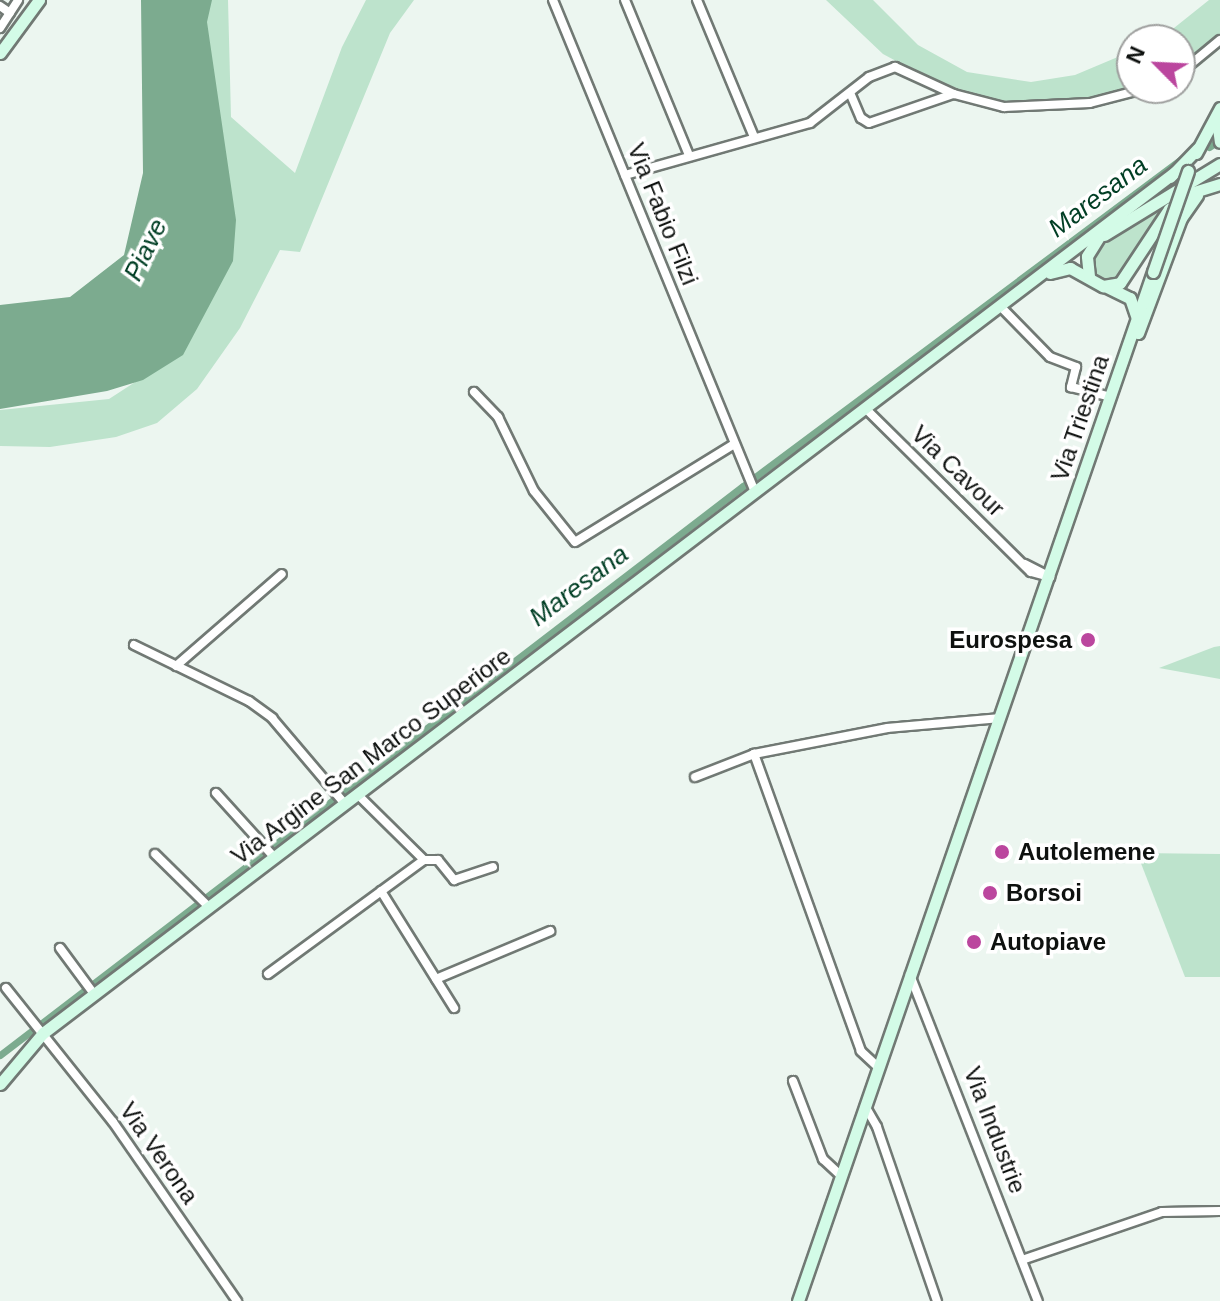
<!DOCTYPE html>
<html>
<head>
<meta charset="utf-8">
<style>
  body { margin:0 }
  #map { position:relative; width:1220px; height:1301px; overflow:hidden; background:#ecf6f0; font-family:Helvetica,sans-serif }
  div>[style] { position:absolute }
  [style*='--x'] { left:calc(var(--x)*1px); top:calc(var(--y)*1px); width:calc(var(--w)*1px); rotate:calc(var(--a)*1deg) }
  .green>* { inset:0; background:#bde3cc }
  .water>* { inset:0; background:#7cab8f }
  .canal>* { height:7px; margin:-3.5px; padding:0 3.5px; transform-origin:3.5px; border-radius:3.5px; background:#7cab8f }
  .roads { filter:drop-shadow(2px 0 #717974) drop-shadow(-2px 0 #717974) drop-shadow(0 2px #717974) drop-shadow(0 -2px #717974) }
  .street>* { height:8px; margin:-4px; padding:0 4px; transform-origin:4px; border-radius:4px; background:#fff }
  .secondary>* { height:11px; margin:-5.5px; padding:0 5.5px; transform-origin:5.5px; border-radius:5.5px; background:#d3fbe7 }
  .bridges { filter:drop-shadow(2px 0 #717974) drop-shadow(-2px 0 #717974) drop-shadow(0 2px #717974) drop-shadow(0 -2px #717974) }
  .secondary-bridge>* { height:11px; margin:-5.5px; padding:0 5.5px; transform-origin:5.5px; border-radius:5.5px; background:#d3fbe7 }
  .dots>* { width:22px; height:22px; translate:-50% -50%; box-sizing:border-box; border:4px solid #fff; border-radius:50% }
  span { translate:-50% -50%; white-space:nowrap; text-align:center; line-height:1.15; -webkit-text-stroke:7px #fff; paint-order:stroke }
  .street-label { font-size:24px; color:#0e110f }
  .poi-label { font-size:24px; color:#0e110f; font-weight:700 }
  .right { translate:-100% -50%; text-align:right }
  .left { translate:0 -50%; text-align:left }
  .water-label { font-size:26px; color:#003e24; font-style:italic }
  .north { position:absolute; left:1116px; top:24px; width:80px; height:80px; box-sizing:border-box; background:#fff; border:2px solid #9fa09f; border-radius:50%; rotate:294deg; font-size:22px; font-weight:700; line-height:32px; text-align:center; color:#0e110f }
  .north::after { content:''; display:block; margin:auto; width:28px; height:36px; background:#bb469e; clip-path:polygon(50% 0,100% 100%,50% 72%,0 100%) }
</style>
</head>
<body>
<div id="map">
  <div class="green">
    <i style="clip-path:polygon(208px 0,228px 0,231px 117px,295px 173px,342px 47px,366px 0,414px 0,390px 33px,300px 252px,280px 250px,240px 328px,197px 389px,157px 423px,116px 437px,50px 447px,0 446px,0 410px,109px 399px,183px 351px)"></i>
    <i style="clip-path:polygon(826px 0,873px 0,918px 45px,967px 72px,1031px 82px,1075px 75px,1132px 51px,1132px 88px,1152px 88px,1088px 106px,1032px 111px,976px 104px,883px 54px)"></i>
    <i style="clip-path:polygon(1209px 0,1220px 0,1220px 37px,1180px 74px,1180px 40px,1159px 40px)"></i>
    <i style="clip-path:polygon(1201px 180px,1203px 185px,1188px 191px,1126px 276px,1104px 283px,1093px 275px,1091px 254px,1096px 247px)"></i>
    <i style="clip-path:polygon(1220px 646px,1220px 679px,1159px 668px,1214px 647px)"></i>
    <i style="clip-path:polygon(1137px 853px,1220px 854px,1220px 977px,1185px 977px)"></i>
  </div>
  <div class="water">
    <i style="clip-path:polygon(141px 0,212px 0,207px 22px,236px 220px,233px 261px,183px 355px,143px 380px,107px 391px,0 409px,0 305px,70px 297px,124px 255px,143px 173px)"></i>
  </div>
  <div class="canal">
    <i style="--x:1209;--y:147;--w:7;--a:-34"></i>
    <i style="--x:0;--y:1055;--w:936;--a:-37.45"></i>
    <i style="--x:743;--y:486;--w:550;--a:-36.72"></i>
  </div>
  <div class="roads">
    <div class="street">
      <i style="--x:553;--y:0;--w:532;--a:67.68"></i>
      <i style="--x:625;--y:0;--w:168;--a:67.6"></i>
      <i style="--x:697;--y:0;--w:148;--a:67.4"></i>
      <i style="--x:0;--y:6;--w:12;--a:35"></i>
      <i style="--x:0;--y:28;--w:33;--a:-57"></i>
      <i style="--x:1180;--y:73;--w:52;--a:-39.5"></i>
      <i style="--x:851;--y:95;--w:25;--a:67"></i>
      <i style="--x:861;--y:118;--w:9;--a:32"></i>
      <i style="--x:869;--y:123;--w:89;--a:-19"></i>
      <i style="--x:625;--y:175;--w:192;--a:-15.7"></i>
      <i style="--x:810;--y:123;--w:75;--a:-37.9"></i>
      <i style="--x:869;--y:77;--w:28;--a:-21"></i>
      <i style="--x:895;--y:67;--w:65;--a:24.6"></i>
      <i style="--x:954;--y:94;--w:52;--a:14.6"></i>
      <i style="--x:1004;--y:107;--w:86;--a:-2.7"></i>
      <i style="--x:1090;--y:103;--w:59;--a:-14.7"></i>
      <i style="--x:1000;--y:306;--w:71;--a:45.6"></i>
      <i style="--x:1050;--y:357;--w:28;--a:21"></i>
      <i style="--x:1076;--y:367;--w:21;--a:104"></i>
      <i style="--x:1071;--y:387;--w:41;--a:14"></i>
      <i style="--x:474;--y:392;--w:35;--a:46"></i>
      <i style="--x:498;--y:417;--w:82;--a:64.1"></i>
      <i style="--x:534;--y:491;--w:65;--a:51.2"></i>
      <i style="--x:575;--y:542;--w:187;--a:-31.6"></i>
      <i style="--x:865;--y:408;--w:233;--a:44.7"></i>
      <i style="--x:1031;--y:572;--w:20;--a:15"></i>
      <i style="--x:1025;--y:564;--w:28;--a:27"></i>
      <i style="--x:134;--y:645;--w:128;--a:26"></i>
      <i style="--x:249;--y:701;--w:29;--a:36"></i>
      <i style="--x:272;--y:718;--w:111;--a:49.7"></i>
      <i style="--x:176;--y:666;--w:140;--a:-41"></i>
      <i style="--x:695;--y:777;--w:63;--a:-21.3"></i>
      <i style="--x:216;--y:793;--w:86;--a:47.8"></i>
      <i style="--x:155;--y:854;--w:76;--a:44.5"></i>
      <i style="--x:424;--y:860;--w:14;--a:0"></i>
      <i style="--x:438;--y:860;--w:26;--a:51"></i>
      <i style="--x:454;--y:880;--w:41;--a:-18.4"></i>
      <i style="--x:381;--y:891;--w:138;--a:58"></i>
      <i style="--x:60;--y:948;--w:57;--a:53.5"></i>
      <i style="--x:268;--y:974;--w:193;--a:-36.2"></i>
      <i style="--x:424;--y:860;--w:94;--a:-135.4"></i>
      <i style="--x:910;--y:975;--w:350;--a:68.6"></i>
      <i style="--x:436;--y:979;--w:124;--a:-22.8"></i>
      <i style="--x:6;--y:988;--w:171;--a:51.4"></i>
      <i style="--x:113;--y:1122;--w:218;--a:55.3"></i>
      <i style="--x:879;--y:1068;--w:25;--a:-137"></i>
      <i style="--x:861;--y:1051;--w:316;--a:-109.8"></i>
      <i style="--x:754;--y:754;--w:136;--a:-11"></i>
      <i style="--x:888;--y:728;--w:112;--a:-5.1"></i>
      <i style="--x:793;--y:1081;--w:84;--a:69"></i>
      <i style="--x:823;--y:1159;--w:25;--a:43"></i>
      <i style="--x:865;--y:1106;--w:24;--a:60"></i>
      <i style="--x:877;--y:1127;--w:184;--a:71"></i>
      <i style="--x:1022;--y:1260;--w:148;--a:-18.9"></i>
      <i style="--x:1162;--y:1212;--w:58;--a:-1"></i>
    </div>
    <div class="secondary">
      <i style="--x:0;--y:53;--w:66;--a:-53.7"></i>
      <i style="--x:1217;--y:121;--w:21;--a:82"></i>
      <i style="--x:1196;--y:153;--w:51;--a:-61.9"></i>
      <i style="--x:1170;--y:177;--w:40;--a:-46"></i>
      <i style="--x:1104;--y:235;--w:136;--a:-31.5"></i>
      <i style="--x:1050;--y:273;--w:21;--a:-14"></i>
      <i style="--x:1070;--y:268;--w:38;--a:29"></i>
      <i style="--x:1103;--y:286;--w:17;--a:-10"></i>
      <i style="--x:1120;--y:283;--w:89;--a:-56.5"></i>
      <i style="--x:1169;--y:209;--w:30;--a:-34"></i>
      <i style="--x:1194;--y:192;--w:27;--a:-17"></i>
      <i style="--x:1089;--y:276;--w:20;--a:-96"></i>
      <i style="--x:1087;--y:256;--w:22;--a:-58"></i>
      <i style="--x:1107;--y:287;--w:25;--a:26"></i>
      <i style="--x:1130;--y:298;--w:21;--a:71"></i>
      <i style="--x:1138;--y:333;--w:123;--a:-69.5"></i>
      <i style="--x:1181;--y:218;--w:28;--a:-55"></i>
      <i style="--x:0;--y:1084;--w:67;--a:-49.9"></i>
      <i style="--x:43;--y:1033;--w:1422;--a:-37.26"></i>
      <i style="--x:798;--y:1301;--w:1089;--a:-70.97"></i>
    </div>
  </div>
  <div class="bridges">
    <div class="secondary-bridge">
      <i style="--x:1153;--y:272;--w:107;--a:-70.9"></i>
    </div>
  </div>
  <div class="dots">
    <i style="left:1088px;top:640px;background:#bb469e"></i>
    <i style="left:1002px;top:852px;background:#bb469e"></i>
    <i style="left:990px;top:893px;background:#bb469e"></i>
    <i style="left:974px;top:942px;background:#bb469e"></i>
  </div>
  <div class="street-label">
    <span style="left:663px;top:214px;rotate:68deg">Via Fabio Filzi</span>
    <span style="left:1080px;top:418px;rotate:-71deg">Via Triestina</span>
    <span style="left:958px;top:471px;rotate:44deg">Via Cavour</span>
    <span style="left:371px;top:756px;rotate:-37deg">Via Argine San Marco Superiore</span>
    <span style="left:995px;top:1130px;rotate:69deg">Via Industrie</span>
    <span style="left:159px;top:1153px;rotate:55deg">Via Verona</span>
  </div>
  <div class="poi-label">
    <span class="right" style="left:1072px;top:640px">Eurospesa</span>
    <span class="left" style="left:1018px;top:852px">Autolemene</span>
    <span class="left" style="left:1006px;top:893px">Borsoi</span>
    <span class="left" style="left:990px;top:942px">Autopiave</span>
  </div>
  <div class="water-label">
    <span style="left:1098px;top:197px;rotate:-37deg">Maresana</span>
    <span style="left:146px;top:250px;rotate:-64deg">Piave</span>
    <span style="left:579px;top:586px;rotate:-37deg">Maresana</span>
  </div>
  <div class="north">N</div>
</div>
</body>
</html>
